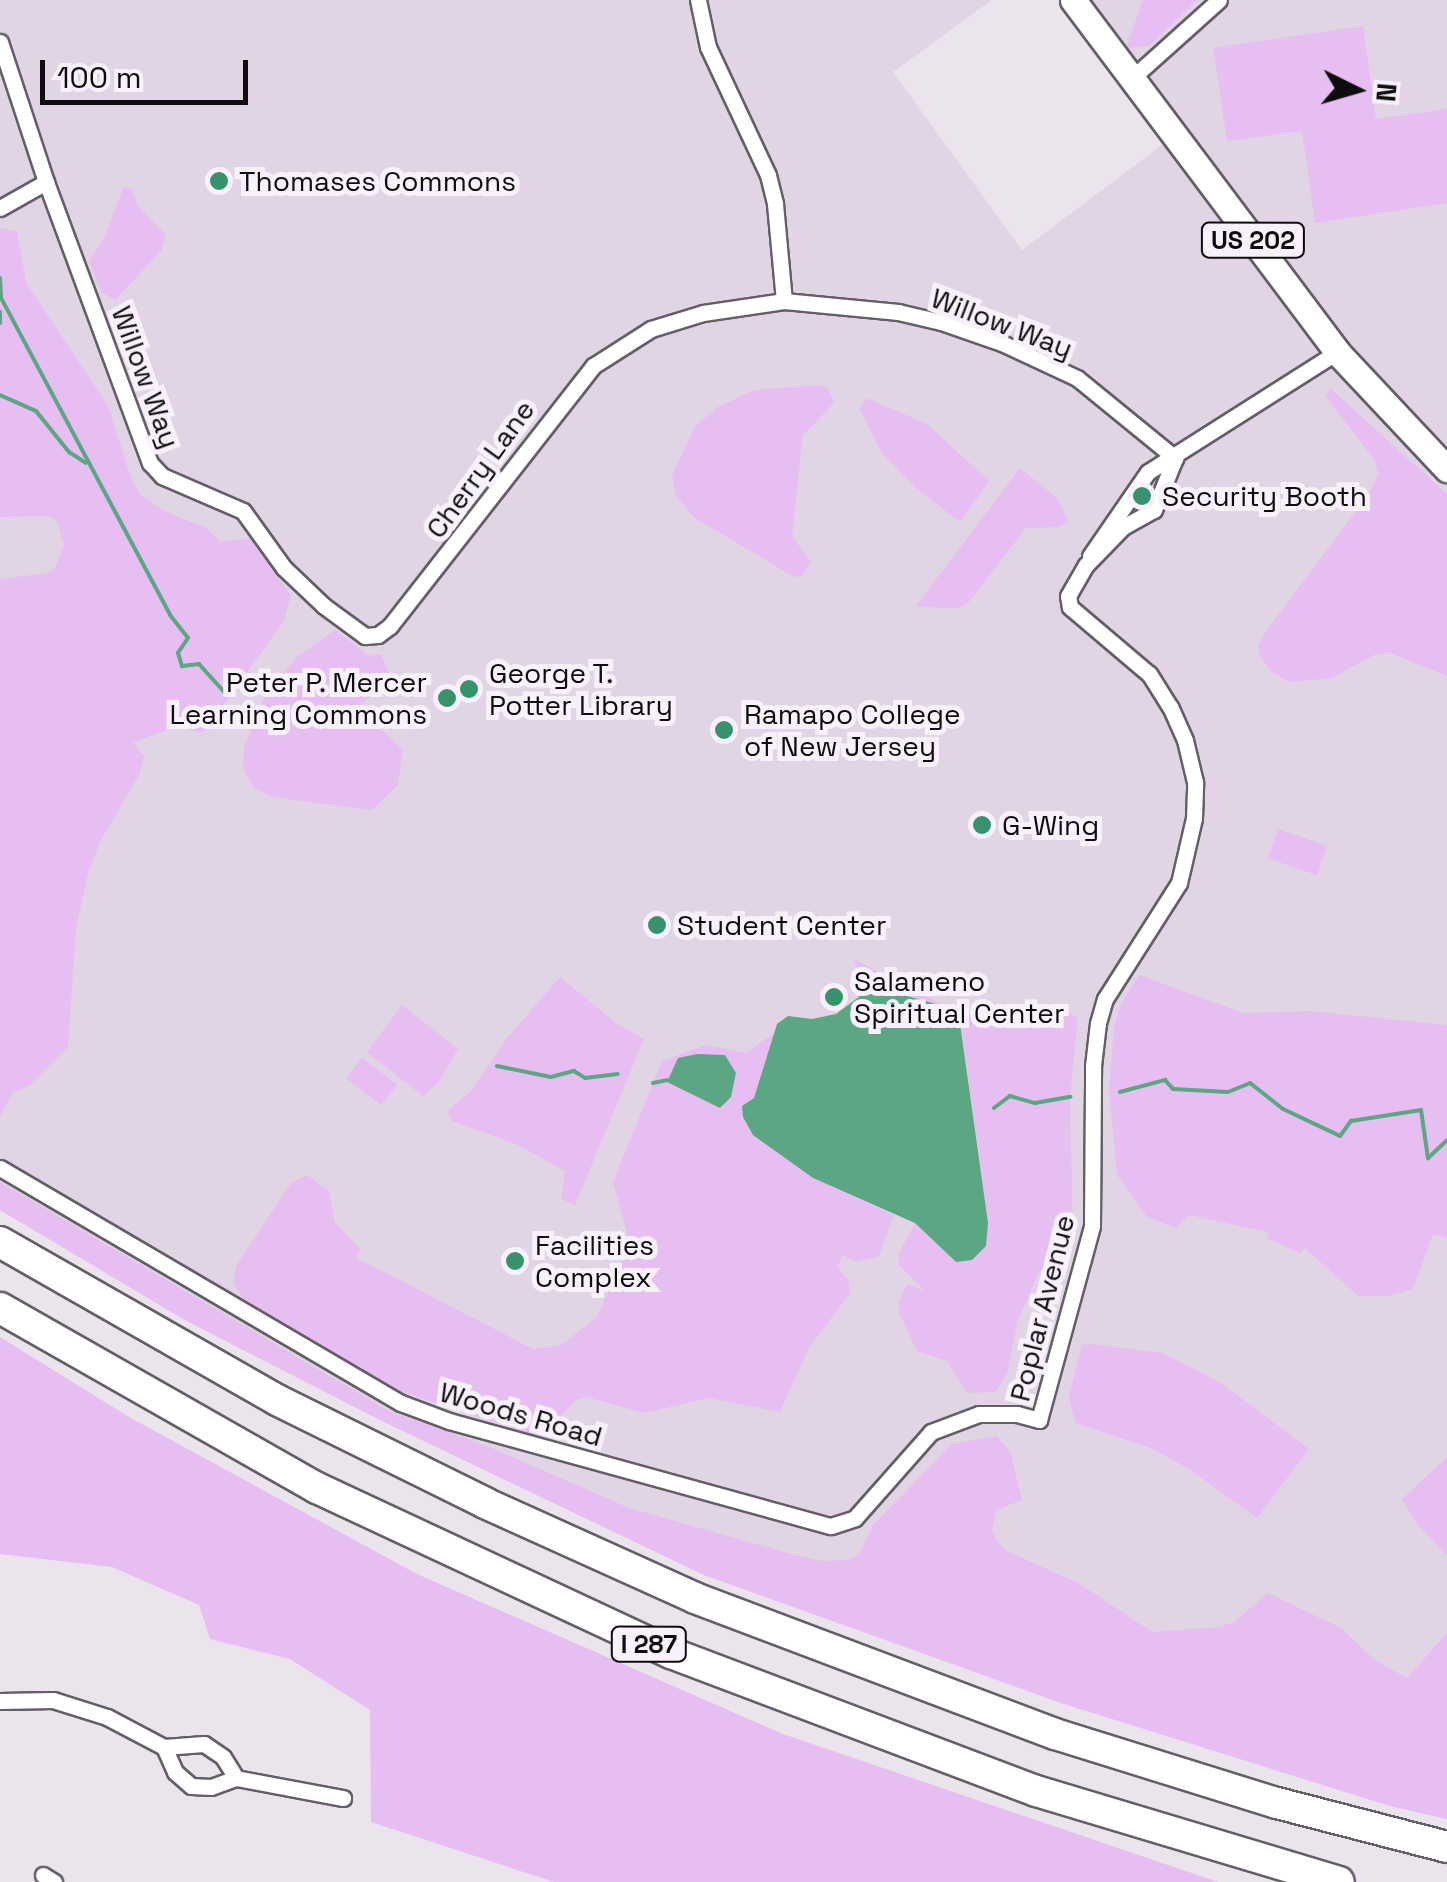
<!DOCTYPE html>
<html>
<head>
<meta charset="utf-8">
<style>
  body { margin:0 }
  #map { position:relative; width:1447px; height:1882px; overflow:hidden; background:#ebe4ed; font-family:"Space Grotesk",sans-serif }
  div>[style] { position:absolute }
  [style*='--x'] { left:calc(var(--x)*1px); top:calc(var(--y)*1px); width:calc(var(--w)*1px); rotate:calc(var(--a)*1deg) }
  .built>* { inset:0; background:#e1d5e5 }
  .green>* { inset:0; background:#e6bef1; transform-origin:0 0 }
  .water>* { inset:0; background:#5ca783 }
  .stream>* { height:4px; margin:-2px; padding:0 2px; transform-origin:2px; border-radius:2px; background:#5ca783 }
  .roads { filter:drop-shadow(2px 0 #645e66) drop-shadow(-2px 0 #645e66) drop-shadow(0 2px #645e66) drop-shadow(0 -2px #645e66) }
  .minor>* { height:15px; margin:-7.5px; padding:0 7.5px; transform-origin:7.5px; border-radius:7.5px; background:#fff }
  .primary>* { height:25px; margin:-12.5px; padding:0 12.5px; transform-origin:12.5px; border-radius:12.5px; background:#fff }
  .motorway>* { height:30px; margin:-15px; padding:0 15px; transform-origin:15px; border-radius:15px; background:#fff }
  .dots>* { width:28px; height:28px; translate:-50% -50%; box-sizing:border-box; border:5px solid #f8f1fb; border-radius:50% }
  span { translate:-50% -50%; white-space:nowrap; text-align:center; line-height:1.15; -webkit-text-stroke:10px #f8f1fb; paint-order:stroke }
  .shield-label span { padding:2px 8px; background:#f8f1fb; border:2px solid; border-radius:8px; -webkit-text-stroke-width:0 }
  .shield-label { font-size:25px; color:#0e0c0f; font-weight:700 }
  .poi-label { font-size:28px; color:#0e0c0f }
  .left { translate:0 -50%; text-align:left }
  .right { translate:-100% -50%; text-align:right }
  .street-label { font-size:28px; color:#0e0c0f }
  .north { position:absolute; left:1307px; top:40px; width:100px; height:100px; -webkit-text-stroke:8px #f8f1fb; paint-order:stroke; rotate:95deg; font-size:28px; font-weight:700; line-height:40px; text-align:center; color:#0e0c0f }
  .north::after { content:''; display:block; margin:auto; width:35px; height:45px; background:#0e0c0f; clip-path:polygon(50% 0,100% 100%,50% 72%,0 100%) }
  .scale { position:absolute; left:40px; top:60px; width:208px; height:45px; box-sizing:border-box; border:5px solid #0e0c0f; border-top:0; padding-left:12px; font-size:30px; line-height:35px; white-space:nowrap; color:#0e0c0f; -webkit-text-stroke:8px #f8f1fb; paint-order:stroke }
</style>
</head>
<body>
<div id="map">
  <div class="built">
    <i style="clip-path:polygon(0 0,992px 0,893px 72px,1022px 250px,1174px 136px,1073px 0,1447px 0,1447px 1819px,1390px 1806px,1061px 1703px,704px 1575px,380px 1420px,185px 1320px,0 1210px)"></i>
  </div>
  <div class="green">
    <i style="clip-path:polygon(1143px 0,1197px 0,1149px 46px,1126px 48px)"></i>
    <i style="clip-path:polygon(1363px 26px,1376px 119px,1447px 109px,1447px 203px,1315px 223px,1302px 131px,1227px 141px,1213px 48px)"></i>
    <i style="clip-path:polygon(123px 188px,132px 189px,137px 205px,166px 235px,161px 251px,115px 300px,101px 292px,89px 261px,105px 237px)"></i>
    <i style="clip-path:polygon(0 228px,17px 231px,26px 283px,108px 406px,132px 481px,141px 495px,166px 512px,205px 527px,221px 542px,249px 538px,291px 595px,284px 621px,203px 733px,176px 726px,133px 743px,144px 756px,139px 775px,100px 842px,88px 874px,76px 928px,68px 1047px,30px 1085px,13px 1093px,0 1116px,0 579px,48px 573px,55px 568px,64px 545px,57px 521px,48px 516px,0 517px)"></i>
    <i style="clip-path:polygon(819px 385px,828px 388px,834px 403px,803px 435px,792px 536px,811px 562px,802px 576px,794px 577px,695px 518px,676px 496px,672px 475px,695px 427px,716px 408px,754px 390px)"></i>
    <i style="clip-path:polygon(1330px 388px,1447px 494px,1447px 676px,1390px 653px,1374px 655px,1332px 678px,1289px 682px,1272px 672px,1259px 655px,1258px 645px,1267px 630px,1369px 494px,1378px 474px,1374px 459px,1326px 397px)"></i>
    <i style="clip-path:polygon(866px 398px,927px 424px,989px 481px,960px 522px,916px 488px,881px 452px,859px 408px)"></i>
    <i style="clip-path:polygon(1020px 468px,1058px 499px,1068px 521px,1059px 527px,1026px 528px,968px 603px,959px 608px,915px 607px)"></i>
    <i style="clip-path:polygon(335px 630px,369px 656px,381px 654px,389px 674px,359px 708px,403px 750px,398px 785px,372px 810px,272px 797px,254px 788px,243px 769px,244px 747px,266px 694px,297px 657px)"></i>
    <i style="left:1278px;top:829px;width:52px;height:31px;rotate:19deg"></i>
    <i style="clip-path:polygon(854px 959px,958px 1013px,1009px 1020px,1066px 1011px,1078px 1018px,1070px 1097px,1073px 1236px,1062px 1258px,1039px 1272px,1018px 1320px,1007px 1374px,995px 1392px,967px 1393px,947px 1361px,917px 1351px,899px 1313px,899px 1301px,907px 1284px,925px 1291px,899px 1265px,898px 1255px,915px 1223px,956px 1262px,986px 1246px,988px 1223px,960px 1016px,904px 993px,879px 988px,864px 993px)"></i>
    <i style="clip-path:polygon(1139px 975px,1243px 1013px,1311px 1011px,1447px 1025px,1447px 1238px,1433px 1234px,1413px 1289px,1387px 1296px,1358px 1296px,1305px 1248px,1300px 1253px,1267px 1238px,1268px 1232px,1189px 1215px,1176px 1228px,1147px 1217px,1117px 1175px,1109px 1090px,1114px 1027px,1120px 1006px)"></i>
    <i style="clip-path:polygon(560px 977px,616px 1023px,644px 1039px,575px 1205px,561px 1199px,565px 1171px,518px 1145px,452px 1121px,449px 1115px,449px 1109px,470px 1092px,508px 1037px)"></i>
    <i style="clip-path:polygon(402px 1005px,458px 1049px,439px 1082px,423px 1096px,367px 1052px)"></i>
    <i style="clip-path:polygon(775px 1032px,754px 1098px,742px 1106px,813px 1178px,894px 1215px,879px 1256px,857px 1262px,842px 1255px,838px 1267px,849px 1281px,850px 1293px,809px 1348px,780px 1412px,709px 1398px,644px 1413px,587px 1397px,576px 1400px,541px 1437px,396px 1390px,249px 1306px,233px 1284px,236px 1266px,291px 1183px,307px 1175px,329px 1191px,335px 1222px,360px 1249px,357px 1258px,533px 1349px,561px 1345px,597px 1317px,630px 1244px,613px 1182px,662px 1061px,706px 1045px,746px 1053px)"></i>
    <i style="left:362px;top:1058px;width:44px;height:26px;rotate:37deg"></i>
    <i style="clip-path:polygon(0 1182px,389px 1411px,490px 1447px,629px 1508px,795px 1555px,822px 1561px,847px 1560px,859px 1555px,873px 1525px,952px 1444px,997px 1436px,1011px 1454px,1022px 1500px,997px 1510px,992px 1529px,996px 1540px,1007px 1551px,1080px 1584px,1152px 1632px,1219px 1627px,1234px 1622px,1268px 1593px,1341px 1628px,1375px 1660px,1407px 1678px,1447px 1633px,1447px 1819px,1390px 1806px,1061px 1703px,704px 1575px,380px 1420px,185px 1320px,0 1210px)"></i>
    <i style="clip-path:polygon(0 1337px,129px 1417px,417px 1574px,783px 1734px,1218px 1882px,554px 1882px,371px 1822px,370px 1710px,290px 1659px,210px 1639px,199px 1605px,112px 1567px,0 1554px)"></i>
    <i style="clip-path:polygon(1091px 1344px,1162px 1353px,1221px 1383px,1309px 1449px,1257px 1518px,1189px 1469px,1151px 1448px,1075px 1423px,1069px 1396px,1082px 1345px)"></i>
    <i style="clip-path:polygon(1447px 1457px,1447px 1555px,1417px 1524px,1402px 1499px)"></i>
  </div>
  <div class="water">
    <i style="clip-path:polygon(879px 988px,932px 1003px,959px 1016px,988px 1223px,986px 1246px,972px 1260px,956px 1262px,915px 1223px,813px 1178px,753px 1135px,743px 1117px,742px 1106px,754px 1098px,777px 1024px,788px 1016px,812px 1019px,836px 1014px,864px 993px)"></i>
    <i style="clip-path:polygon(697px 1054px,725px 1055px,736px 1073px,731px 1097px,720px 1108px,667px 1082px,678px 1058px)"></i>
  </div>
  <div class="stream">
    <i style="--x:0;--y:278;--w:20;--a:87"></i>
    <i style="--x:1;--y:298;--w:359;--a:61.9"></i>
    <i style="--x:170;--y:615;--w:29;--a:52"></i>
    <i style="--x:188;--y:638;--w:18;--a:124"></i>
    <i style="--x:178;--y:653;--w:14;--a:73"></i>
    <i style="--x:182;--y:666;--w:17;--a:-7"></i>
    <i style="--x:199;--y:664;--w:40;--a:48"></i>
    <i style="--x:0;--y:312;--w:11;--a:90"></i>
    <i style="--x:0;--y:395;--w:39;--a:24"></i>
    <i style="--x:36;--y:411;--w:53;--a:51.2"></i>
    <i style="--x:69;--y:452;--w:20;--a:33"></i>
    <i style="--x:497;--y:1066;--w:55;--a:11.5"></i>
    <i style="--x:551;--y:1077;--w:24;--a:-15"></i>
    <i style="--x:574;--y:1071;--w:13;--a:32"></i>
    <i style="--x:585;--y:1078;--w:33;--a:-7"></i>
    <i style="--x:653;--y:1083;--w:14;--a:-12"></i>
    <i style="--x:1120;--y:1092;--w:47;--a:-14.9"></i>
    <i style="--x:1165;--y:1080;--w:12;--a:48"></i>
    <i style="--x:1173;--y:1089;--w:55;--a:3.1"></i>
    <i style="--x:1228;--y:1092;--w:24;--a:-22"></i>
    <i style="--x:1250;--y:1083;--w:42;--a:38.2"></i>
    <i style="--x:1283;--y:1109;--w:63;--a:25.3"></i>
    <i style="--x:1340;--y:1136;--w:19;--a:-54"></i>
    <i style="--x:1351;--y:1121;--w:71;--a:-8.9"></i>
    <i style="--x:1421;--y:1110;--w:49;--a:81.7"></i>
    <i style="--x:1428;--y:1158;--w:26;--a:-43"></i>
    <i style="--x:994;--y:1108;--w:20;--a:-37"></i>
    <i style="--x:1010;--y:1096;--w:26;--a:16"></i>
    <i style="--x:1035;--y:1103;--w:36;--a:-10"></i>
  </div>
  <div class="roads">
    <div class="minor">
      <i style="--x:698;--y:0;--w:48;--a:78"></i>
      <i style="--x:708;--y:47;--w:141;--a:64.9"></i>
      <i style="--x:768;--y:175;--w:30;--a:76"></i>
      <i style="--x:775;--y:204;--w:97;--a:84.7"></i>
      <i style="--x:0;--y:42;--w:147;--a:71.8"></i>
      <i style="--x:46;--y:182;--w:300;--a:69.7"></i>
      <i style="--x:150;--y:463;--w:18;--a:47"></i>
      <i style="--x:162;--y:476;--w:88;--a:23.4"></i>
      <i style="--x:243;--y:511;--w:70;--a:54.3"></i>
      <i style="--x:284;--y:568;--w:55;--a:43.5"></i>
      <i style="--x:324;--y:606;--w:51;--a:36.2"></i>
      <i style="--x:365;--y:636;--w:13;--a:-4"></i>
      <i style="--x:378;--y:635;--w:15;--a:-37"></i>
      <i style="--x:390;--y:626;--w:330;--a:-52"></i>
      <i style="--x:593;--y:366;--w:69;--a:-32.5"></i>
      <i style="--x:651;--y:329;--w:54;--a:-17.1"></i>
      <i style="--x:703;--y:313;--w:82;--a:-8.4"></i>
      <i style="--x:784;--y:301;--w:115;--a:5.5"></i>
      <i style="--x:898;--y:312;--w:44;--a:13.1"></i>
      <i style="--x:941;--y:322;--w:67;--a:19.2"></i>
      <i style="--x:1004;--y:344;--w:81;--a:25"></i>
      <i style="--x:1077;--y:378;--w:127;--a:39.2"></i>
      <i style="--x:1131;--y:79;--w:118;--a:-41.9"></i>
      <i style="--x:0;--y:208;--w:53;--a:-29.5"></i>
      <i style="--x:1090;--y:556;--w:102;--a:-55.4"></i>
      <i style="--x:1148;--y:472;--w:224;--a:-32.4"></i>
      <i style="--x:0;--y:1168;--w:465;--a:30.4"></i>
      <i style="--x:401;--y:1403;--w:51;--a:20.6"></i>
      <i style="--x:449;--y:1421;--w:396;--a:15.4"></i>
      <i style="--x:831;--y:1526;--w:25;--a:-18"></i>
      <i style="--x:855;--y:1518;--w:115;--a:-48.5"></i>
      <i style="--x:931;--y:1432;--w:51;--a:-20.6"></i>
      <i style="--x:979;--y:1414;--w:38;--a:0"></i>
      <i style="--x:1017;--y:1414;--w:23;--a:15"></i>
      <i style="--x:1039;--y:1420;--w:201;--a:-74.7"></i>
      <i style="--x:1092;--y:1226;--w:160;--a:-89.6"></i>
      <i style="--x:1093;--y:1066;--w:43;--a:-83.4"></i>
      <i style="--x:1098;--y:1023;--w:25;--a:-74"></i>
      <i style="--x:1105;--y:999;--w:138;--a:-57.5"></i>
      <i style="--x:1179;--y:883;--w:67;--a:-77"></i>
      <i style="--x:1194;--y:818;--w:36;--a:-88"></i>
      <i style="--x:1195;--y:782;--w:43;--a:-103.4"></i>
      <i style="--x:1185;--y:740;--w:36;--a:-114"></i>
      <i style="--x:1170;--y:707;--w:39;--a:-122"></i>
      <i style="--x:1149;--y:674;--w:104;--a:-139.7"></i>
      <i style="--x:1070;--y:607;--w:11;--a:-100"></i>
      <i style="--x:1068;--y:596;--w:36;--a:-60"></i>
      <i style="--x:1086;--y:565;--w:53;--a:-45.8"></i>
      <i style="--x:1123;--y:527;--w:35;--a:-29"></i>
      <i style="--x:1154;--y:510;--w:56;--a:-68"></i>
      <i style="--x:0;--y:1701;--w:53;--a:-1.1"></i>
      <i style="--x:53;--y:1700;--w:57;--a:17.5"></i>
      <i style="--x:107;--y:1717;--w:64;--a:27.8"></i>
      <i style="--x:164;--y:1747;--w:27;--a:66"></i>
      <i style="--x:175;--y:1772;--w:21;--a:41"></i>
      <i style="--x:191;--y:1786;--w:20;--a:3"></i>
      <i style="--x:211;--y:1787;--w:27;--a:-20"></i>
      <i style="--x:236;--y:1778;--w:109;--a:10.6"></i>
      <i style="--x:164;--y:1747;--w:40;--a:-4.3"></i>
      <i style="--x:204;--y:1744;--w:23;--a:34"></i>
      <i style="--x:223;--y:1757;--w:25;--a:58"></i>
      <i style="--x:43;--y:1875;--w:13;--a:32"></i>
    </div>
    <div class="primary">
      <i style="--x:1073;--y:0;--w:440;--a:53.1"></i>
      <i style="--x:1337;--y:352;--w:161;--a:46.8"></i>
    </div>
    <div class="motorway">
      <i style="--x:0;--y:1242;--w:319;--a:29.7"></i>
      <i style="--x:277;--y:1400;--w:232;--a:26.3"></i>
      <i style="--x:485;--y:1503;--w:230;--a:24.3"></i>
      <i style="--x:695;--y:1598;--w:385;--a:20.7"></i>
      <i style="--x:1055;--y:1734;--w:232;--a:17.3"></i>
      <i style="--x:1277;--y:1803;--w:176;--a:14.5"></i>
      <i style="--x:0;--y:1308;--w:365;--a:29.6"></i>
      <i style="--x:317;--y:1488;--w:391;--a:25"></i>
      <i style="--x:671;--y:1653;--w:390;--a:20.7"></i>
      <i style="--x:1036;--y:1791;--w:316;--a:16.7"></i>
    </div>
  </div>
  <div class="dots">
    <i style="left:219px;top:181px;background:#36936b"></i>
    <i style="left:1142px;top:496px;background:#36936b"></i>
    <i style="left:469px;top:689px;background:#36936b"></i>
    <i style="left:447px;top:698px;background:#36936b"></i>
    <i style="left:724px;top:730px;background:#36936b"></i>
    <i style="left:982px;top:825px;background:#36936b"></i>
    <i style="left:657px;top:925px;background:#36936b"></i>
    <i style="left:834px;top:997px;background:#36936b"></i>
    <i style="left:515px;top:1261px;background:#36936b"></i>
  </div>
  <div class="shield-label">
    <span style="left:1253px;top:240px">US 202</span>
    <span style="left:649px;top:1644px">I 287</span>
  </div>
  <div class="poi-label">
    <span class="left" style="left:239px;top:181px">Thomases Commons</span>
    <span class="left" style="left:1162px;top:496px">Security Booth</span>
    <span class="left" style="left:489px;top:689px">George T.<br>Potter Library</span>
    <span class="right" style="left:427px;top:698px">Peter P. Mercer<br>Learning Commons</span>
    <span class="left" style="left:744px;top:730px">Ramapo College<br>of New Jersey</span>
    <span class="left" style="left:1002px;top:825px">G-Wing</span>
    <span class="left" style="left:677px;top:925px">Student Center</span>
    <span class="left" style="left:854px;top:997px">Salameno<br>Spiritual Center</span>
    <span class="left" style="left:535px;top:1261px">Facilities<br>Complex</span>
  </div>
  <div class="street-label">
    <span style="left:1002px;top:323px;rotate:21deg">Willow Way</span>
    <span style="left:146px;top:377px;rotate:70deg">Willow Way</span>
    <span style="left:480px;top:469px;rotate:-54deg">Cherry Lane</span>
    <span style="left:1042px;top:1308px;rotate:-76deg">Poplar Avenue</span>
    <span style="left:521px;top:1414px;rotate:16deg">Woods Road</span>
  </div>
  <div class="north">N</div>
  <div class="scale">100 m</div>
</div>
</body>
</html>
